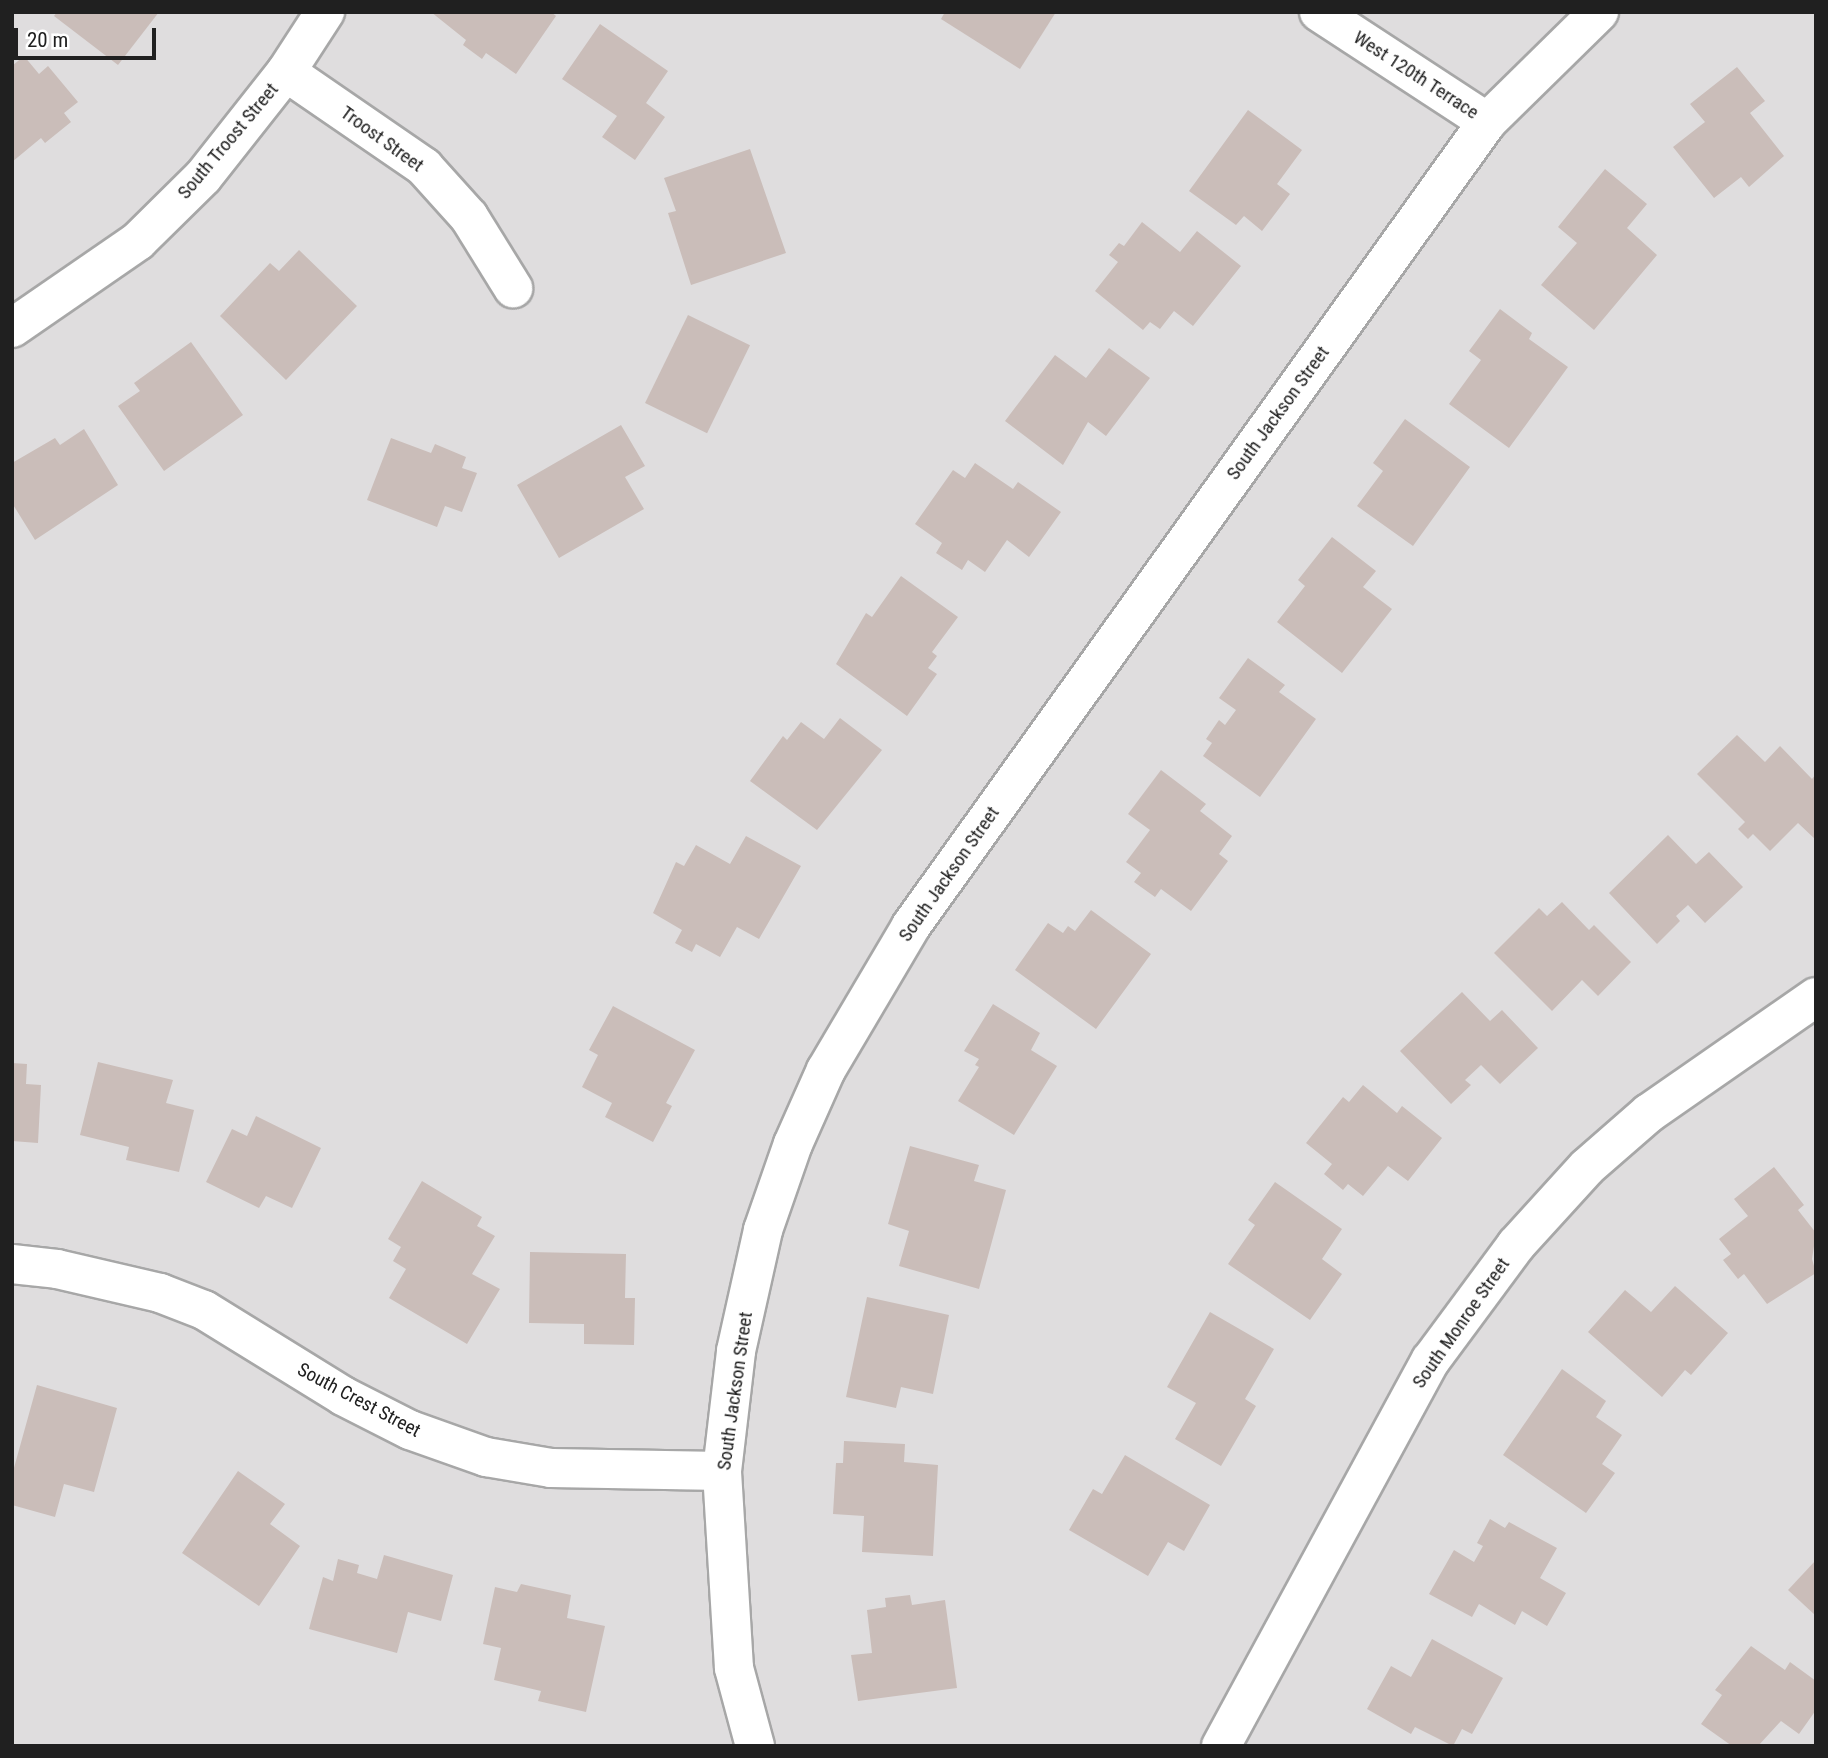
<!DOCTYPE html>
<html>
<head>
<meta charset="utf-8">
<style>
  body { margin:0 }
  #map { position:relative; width:1828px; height:1758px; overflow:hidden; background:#f1ece7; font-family:"Roboto Condensed",sans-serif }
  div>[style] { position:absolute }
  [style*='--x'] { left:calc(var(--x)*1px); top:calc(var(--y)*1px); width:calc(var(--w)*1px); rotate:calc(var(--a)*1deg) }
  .residential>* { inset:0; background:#dfddde; transform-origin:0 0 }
  .building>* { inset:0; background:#cabdb9; transform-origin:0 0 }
  .roads { filter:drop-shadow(2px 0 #a7a7a7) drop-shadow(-2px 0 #a7a7a7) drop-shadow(0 2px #a7a7a7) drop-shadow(0 -2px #a7a7a7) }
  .minor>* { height:38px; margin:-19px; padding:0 19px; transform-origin:19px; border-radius:19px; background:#fff }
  span { translate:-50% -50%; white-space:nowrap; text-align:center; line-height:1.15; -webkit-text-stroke:5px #fff; paint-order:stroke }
  .street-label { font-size:19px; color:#202020 }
  .frame { position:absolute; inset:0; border:14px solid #202020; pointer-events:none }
  .scale { position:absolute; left:14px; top:28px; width:142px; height:32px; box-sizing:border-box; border:4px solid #202020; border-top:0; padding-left:9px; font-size:21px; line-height:24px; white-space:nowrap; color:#202020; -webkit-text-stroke:5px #fff; paint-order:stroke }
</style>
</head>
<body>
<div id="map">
  <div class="residential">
    <i style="left:12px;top:12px;width:1804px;height:1734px"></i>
  </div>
  <div class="building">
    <i style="clip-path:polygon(57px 12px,159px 12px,118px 65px,54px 16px)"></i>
    <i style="clip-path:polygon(431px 12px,551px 12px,556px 16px,516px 74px,486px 53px,482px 59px,463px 45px,466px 40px)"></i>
    <i style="clip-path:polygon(945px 12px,1056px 12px,1020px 69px,941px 19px)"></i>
    <i style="clip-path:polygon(600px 24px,668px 71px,646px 103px,665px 117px,635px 160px,602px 137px,617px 116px,562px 79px)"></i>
    <i style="clip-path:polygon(24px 56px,39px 74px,48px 66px,78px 102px,64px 113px,71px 122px,45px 143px,41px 138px,12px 162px,12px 66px)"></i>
    <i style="clip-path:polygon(1737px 67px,1765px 101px,1750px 113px,1784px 156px,1749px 187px,1741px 177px,1714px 198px,1673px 147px,1705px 122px,1690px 104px)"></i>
    <i style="clip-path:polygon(1248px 110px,1302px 150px,1277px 184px,1290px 194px,1262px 231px,1244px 216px,1236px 225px,1189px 191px)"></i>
    <i style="clip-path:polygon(750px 149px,786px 253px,691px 285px,668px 213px,676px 211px,664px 178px)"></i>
    <i style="clip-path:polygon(1605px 169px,1647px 204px,1627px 228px,1657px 255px,1594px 330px,1541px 285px,1577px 243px,1558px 227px)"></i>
    <i style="clip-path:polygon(1142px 222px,1180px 252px,1197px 231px,1241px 266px,1193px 326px,1174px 311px,1160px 329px,1150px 322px,1143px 330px,1095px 291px,1118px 262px,1109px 255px,1119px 243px,1124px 246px)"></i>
    <i style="clip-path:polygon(299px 250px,357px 306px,286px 380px,220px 316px,270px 263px,279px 271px)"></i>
    <i style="clip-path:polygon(1500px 309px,1532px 333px,1529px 339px,1568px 367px,1509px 448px,1449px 404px,1481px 360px,1469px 351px)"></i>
    <i style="left:688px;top:315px;width:69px;height:98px;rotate:26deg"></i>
    <i style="clip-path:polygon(191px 342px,243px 415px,164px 471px,118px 406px,140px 391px,134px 383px)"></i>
    <i style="clip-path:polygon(1109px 348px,1150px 378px,1106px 436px,1088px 422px,1063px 465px,1005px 421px,1055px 355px,1086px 378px)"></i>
    <i style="clip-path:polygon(1405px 419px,1470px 467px,1413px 546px,1357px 506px,1383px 471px,1373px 463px)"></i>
    <i style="clip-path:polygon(621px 425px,645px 466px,625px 477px,644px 509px,559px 558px,517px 485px)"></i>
    <i style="clip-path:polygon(84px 429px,118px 485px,35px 540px,12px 503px,12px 463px,55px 438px,60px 445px)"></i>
    <i style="clip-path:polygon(391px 438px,431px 453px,435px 444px,466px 457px,462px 468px,477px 473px,462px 512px,445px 506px,437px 527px,367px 500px)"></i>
    <i style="clip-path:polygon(975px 463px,1013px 489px,1018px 482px,1061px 512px,1029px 557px,1007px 540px,985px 572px,968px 560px,962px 570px,936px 553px,942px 543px,915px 524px,953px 470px,965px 478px)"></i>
    <i style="clip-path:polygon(1332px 537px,1376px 571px,1363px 587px,1392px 609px,1342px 673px,1277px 622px,1305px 586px,1298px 580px)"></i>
    <i style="clip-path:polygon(901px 576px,958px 617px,932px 652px,937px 656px,928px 668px,937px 674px,907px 716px,836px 664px,866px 613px,872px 617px)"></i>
    <i style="clip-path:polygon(1248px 658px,1285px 685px,1279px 692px,1316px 719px,1260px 797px,1203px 756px,1212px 743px,1206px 739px,1219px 720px,1225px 725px,1236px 710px,1219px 698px)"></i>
    <i style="clip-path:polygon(840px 718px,882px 750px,817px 830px,750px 781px,783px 736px,787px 740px,801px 722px,824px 739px)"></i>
    <i style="clip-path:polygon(1737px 735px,1765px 762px,1780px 746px,1812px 779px,1816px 774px,1816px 840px,1798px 823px,1770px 851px,1753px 834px,1748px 839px,1738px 829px,1745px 822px,1697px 774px)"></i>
    <i style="clip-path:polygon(1161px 770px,1206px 804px,1200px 811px,1232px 836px,1219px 854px,1228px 861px,1191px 911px,1161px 889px,1155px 897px,1134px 882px,1141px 873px,1126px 862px,1150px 830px,1128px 814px)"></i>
    <i style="clip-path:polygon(1668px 835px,1696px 864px,1709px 852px,1743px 887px,1705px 923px,1688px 905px,1676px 916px,1680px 921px,1657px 944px,1609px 893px)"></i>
    <i style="clip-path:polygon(746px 836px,801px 866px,759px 939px,737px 927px,720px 957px,696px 944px,692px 952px,675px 943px,682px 930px,653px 913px,676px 862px,684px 866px,696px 845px,730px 864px)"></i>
    <i style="clip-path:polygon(1562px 902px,1589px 930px,1594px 925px,1631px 962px,1598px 996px,1582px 980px,1552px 1011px,1494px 953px,1539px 908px,1547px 916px)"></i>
    <i style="clip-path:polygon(1091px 910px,1151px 954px,1096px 1029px,1015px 970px,1048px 923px,1063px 933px,1068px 926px,1075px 931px)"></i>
    <i style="clip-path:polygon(1462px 992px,1490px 1021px,1502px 1010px,1538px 1048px,1500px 1084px,1481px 1065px,1465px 1080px,1471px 1085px,1451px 1104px,1400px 1051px)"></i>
    <i style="clip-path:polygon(993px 1004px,1040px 1033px,1031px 1050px,1057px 1066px,1014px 1135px,958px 1101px,979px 1067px,975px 1065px,979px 1059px,964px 1051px)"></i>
    <i style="clip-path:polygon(613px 1006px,695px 1050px,666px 1103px,672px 1106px,653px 1142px,605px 1117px,612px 1103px,582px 1087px,598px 1055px,589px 1050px)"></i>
    <i style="clip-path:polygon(98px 1062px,173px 1080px,166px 1103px,194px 1110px,179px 1172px,126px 1160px,129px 1147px,80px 1135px)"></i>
    <i style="clip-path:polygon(12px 1063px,27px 1064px,26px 1084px,41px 1085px,38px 1143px,12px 1141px)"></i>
    <i style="clip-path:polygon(1363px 1085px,1397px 1113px,1402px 1106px,1442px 1138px,1408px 1181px,1388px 1166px,1363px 1196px,1348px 1184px,1343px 1190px,1324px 1174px,1332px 1164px,1306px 1143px,1343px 1097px,1349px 1102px)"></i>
    <i style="clip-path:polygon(256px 1116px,321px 1148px,292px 1208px,266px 1196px,259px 1208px,206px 1182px,232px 1129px,247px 1136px)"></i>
    <i style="clip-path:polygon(910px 1146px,979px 1165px,974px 1181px,1006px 1190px,979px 1289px,899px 1266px,909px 1231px,888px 1224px)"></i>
    <i style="clip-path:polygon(1774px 1167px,1804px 1205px,1798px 1210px,1816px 1233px,1812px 1259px,1816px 1273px,1767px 1304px,1744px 1274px,1738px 1279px,1723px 1260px,1731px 1254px,1719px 1239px,1748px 1216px,1734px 1199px)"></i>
    <i style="clip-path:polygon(422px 1181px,482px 1217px,477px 1226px,495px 1236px,472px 1274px,500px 1289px,467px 1344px,389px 1298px,406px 1269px,393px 1261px,401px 1247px,388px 1239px)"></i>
    <i style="clip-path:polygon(1275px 1182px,1342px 1229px,1322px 1259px,1342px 1274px,1310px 1320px,1228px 1264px,1255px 1225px,1248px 1220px)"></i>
    <i style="clip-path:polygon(530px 1252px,626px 1254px,625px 1298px,635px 1298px,634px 1345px,584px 1344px,584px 1324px,529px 1323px)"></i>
    <i style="clip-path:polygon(1675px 1286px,1728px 1333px,1691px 1375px,1685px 1370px,1662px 1397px,1588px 1332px,1625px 1290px,1651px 1312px)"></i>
    <i style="clip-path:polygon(867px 1297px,949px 1315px,933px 1394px,901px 1387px,896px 1408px,846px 1397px)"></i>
    <i style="clip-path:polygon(1210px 1312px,1274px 1349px,1245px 1399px,1256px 1406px,1221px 1466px,1175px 1439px,1196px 1403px,1167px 1387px)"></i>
    <i style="clip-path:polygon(1562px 1369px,1606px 1401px,1596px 1417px,1622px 1435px,1602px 1464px,1615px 1473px,1586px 1513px,1503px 1455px)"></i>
    <i style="clip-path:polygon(37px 1385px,117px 1408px,94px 1492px,64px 1484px,55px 1517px,12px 1505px,12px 1475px)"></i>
    <i style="clip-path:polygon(844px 1441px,905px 1444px,904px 1462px,938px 1465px,933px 1556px,862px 1552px,864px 1516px,833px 1514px,836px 1463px,843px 1463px)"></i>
    <i style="clip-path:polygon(1125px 1455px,1210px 1505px,1184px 1551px,1168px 1542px,1148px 1576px,1069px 1530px,1093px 1489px,1102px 1494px)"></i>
    <i style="clip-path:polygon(238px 1471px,285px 1504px,270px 1524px,300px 1546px,259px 1606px,182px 1553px)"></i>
    <i style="clip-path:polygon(1490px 1519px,1505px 1528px,1509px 1522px,1557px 1548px,1540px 1578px,1566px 1593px,1547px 1626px,1522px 1611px,1515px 1625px,1479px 1604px,1472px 1617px,1429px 1594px,1454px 1550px,1474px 1562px,1483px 1546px,1477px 1543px)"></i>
    <i style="clip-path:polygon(384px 1555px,453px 1575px,441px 1621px,408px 1612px,397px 1653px,309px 1629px,323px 1577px,333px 1581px,338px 1559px,359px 1565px,357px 1573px,377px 1579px)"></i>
    <i style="clip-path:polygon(1816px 1560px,1816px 1616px,1788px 1590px)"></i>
    <i style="clip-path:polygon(521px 1584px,571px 1595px,567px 1618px,605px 1626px,586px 1712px,538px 1701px,541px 1691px,494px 1680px,501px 1648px,483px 1644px,495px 1587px,517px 1592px)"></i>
    <i style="clip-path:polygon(910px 1595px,912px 1605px,945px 1600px,957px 1688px,858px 1701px,851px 1655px,872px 1653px,867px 1610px,886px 1607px,885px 1598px)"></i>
    <i style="clip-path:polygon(1432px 1639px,1503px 1678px,1472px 1734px,1462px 1729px,1453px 1746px,1415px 1727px,1411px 1734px,1367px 1709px,1391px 1666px,1411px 1677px)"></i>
    <i style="clip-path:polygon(1751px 1646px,1785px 1670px,1790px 1662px,1816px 1681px,1816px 1710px,1799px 1734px,1781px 1721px,1758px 1746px,1732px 1746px,1701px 1724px,1722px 1695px,1715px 1690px)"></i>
  </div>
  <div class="roads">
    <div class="minor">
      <i style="--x:1319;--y:12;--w:201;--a:33.2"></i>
      <i style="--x:286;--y:72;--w:168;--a:34.5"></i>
      <i style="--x:424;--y:167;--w:67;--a:48"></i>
      <i style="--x:469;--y:217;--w:84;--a:58.2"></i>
      <i style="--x:12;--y:328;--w:153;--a:-34.6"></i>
      <i style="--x:138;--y:241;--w:91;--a:-44.6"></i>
      <i style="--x:203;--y:177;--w:134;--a:-51.7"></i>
      <i style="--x:286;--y:72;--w:72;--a:-57"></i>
      <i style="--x:12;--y:1264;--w:45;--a:6.3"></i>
      <i style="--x:57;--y:1269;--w:106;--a:13.1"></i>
      <i style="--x:160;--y:1293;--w:47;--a:21.1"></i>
      <i style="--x:204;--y:1310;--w:163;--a:31.7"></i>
      <i style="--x:343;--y:1396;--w:75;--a:26.9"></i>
      <i style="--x:410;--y:1430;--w:81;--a:19.6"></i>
      <i style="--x:486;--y:1457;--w:66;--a:9.6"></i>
      <i style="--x:551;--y:1468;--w:171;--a:1"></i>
      <i style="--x:755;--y:1746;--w:81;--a:-105.1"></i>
      <i style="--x:734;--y:1668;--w:197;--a:-93.5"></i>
      <i style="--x:722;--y:1471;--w:121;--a:-83.3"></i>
      <i style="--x:736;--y:1351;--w:124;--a:-77.4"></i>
      <i style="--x:763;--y:1230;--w:91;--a:-70.8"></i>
      <i style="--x:793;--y:1144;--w:81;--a:-66"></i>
      <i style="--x:826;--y:1070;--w:167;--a:-59.4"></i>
      <i style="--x:911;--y:926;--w:989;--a:-54.38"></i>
      <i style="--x:1487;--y:122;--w:157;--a:-44.5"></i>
      <i style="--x:1221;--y:1746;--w:439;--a:-61.5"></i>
      <i style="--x:1431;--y:1360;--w:143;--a:-53.5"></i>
      <i style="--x:1516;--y:1245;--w:105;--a:-47.7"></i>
      <i style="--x:1587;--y:1167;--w:82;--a:-41.1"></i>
      <i style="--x:1649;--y:1113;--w:203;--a:-34.8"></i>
    </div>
  </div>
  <div class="street-label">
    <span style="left:1416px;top:75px;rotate:33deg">West 120th Terrace</span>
    <span style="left:382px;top:139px;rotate:36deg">Troost Street</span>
    <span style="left:228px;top:141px;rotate:-50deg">South Troost Street</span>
    <span style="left:1278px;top:413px;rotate:-54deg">South Jackson Street</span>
    <span style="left:949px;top:874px;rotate:-55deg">South Jackson Street</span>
    <span style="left:1461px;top:1323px;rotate:-55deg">South Monroe Street</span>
    <span style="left:735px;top:1391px;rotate:-82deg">South Jackson Street</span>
    <span style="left:359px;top:1400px;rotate:28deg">South Crest Street</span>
  </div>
  <div class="frame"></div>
  <div class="scale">20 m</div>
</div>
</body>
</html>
